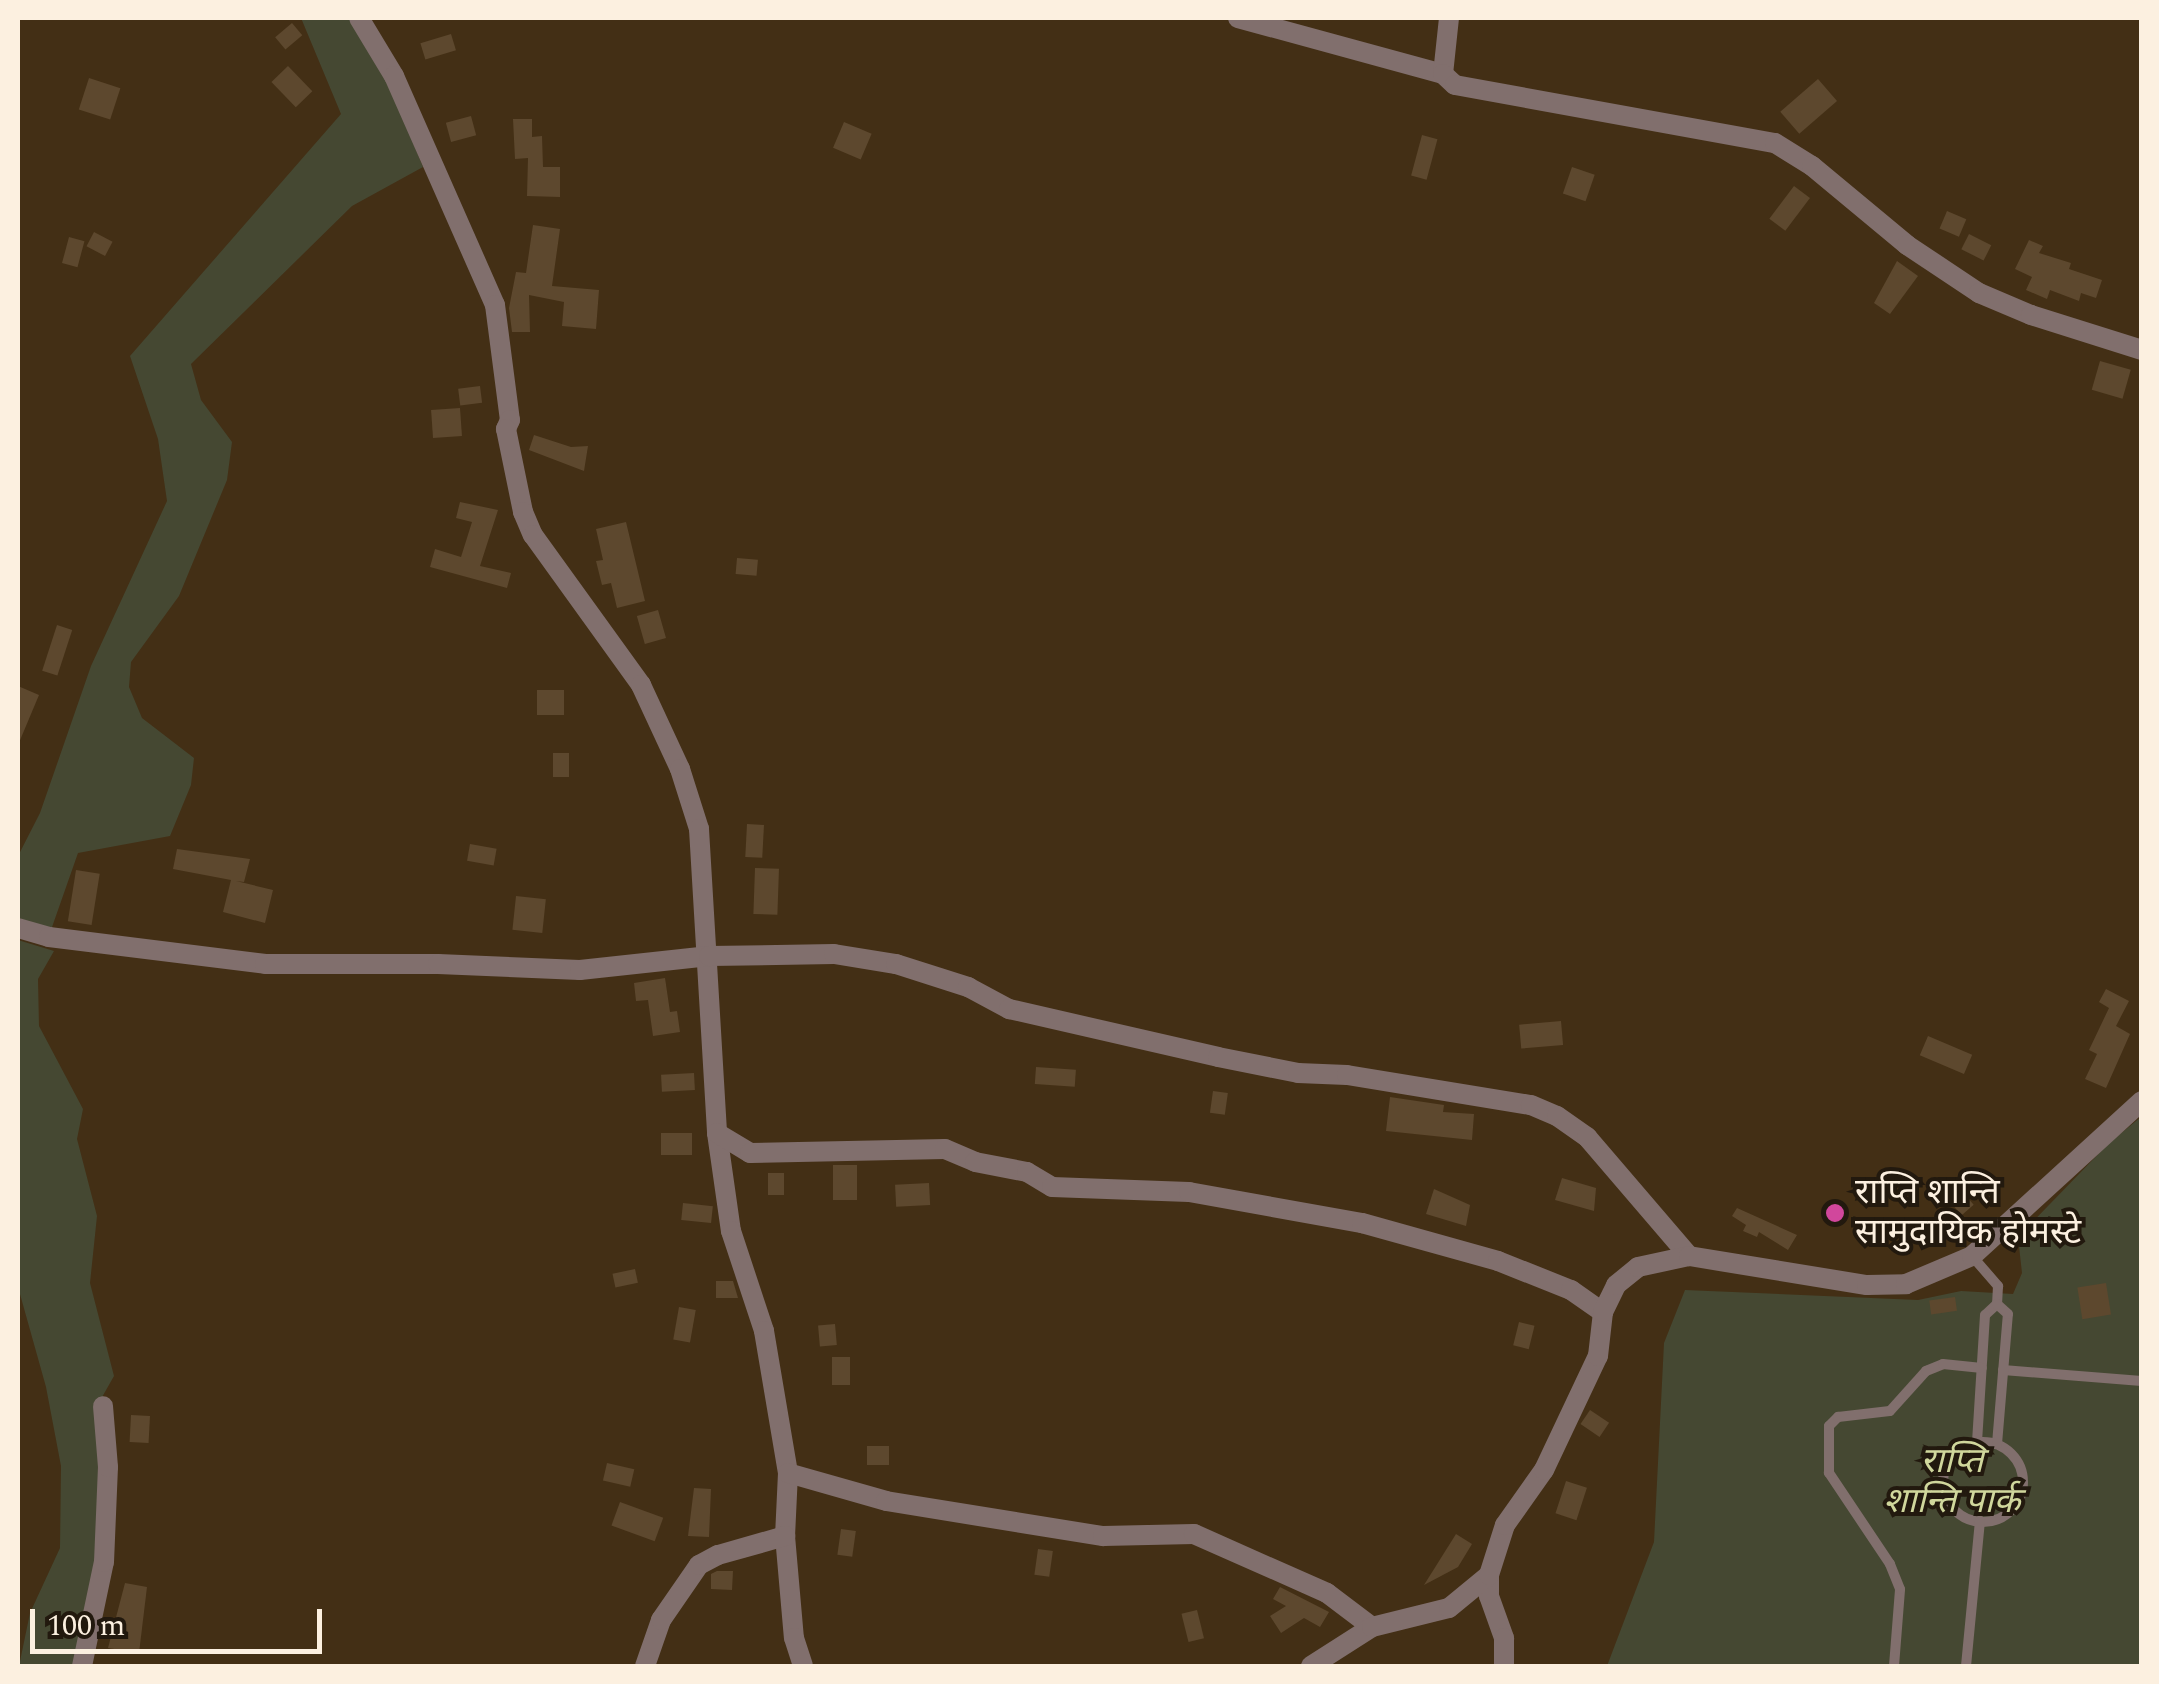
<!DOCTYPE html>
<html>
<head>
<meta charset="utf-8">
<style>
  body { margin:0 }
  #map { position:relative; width:2159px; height:1684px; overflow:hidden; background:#432f15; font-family:Spectral,"Noto Sans Devanagari",serif }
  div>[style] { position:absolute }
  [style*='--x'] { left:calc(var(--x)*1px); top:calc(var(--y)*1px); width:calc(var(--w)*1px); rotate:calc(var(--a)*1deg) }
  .green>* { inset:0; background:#454832 }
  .building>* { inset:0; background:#5d482e; transform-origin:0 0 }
  .service>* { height:10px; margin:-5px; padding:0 5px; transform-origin:5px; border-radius:5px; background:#816f6d }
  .service>.ring { margin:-5px; padding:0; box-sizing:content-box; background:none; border:10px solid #816f6d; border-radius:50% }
  .minor>* { height:20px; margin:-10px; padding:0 10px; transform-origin:10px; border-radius:10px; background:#816f6d }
  .dots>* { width:28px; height:28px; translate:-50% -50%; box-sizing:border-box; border:5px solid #22190e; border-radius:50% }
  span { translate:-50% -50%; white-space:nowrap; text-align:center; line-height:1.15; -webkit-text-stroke:8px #22190e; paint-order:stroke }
  .poi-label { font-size:35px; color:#fcf0e0 }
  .left { translate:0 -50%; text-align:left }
  .park-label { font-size:35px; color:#d0d79c; font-style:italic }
  .frame { position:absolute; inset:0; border:20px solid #fcf0e0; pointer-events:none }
  .scale { position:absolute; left:30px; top:1609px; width:292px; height:45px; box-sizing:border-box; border:5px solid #fcf0e0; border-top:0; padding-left:12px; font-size:30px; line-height:35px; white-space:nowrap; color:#fcf0e0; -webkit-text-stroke:8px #22190e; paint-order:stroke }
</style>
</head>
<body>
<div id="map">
  <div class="green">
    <i style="clip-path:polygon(301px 18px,349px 18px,388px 81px,423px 167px,352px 206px,191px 364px,201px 400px,232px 442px,227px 480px,179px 596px,131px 662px,129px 687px,142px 718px,194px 758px,191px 785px,170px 836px,78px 853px,51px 930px,18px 918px,18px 856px,40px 813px,91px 666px,167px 501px,158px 439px,130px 356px,341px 114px)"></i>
    <i style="clip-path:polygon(18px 940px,54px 951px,38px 979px,39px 1026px,83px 1109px,77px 1139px,97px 1216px,90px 1283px,114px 1376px,97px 1406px,103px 1467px,99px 1561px,75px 1666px,19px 1666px,30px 1613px,60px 1548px,61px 1466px,46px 1387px,18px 1287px)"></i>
    <i style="clip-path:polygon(2141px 1117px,2141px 1666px,1607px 1666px,1654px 1542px,1664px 1343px,1685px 1290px,1918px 1300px,1961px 1291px,2013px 1294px,2022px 1273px,2018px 1237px,2109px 1143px)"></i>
  </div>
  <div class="building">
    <i style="left:292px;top:23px;width:16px;height:22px;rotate:50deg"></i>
    <i style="left:451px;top:34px;width:17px;height:32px;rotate:73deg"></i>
    <i style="left:288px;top:66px;width:35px;height:23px;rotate:46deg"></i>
    <i style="left:89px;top:78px;width:33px;height:33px;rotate:18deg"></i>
    <i style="left:1818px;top:79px;width:29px;height:50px;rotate:49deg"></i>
    <i style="left:471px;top:116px;width:20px;height:26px;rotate:75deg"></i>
    <i style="clip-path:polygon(513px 119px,532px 119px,532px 137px,542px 136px,543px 167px,560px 167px,560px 197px,527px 196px,528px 158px,515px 159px)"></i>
    <i style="left:844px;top:122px;width:30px;height:28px;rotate:23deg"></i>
    <i style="left:1422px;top:135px;width:16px;height:42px;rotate:15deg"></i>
    <i style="left:1572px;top:167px;width:24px;height:28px;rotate:19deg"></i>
    <i style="left:1794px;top:186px;width:20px;height:41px;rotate:37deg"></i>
    <i style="left:1947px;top:211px;width:21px;height:19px;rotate:23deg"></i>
    <i style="clip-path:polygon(533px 225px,560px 229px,552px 286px,599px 290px,596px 329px,562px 326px,564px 302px,529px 295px,530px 332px,512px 332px,509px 308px,516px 272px,526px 273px)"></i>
    <i style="left:94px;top:232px;width:21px;height:16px;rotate:28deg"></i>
    <i style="left:1969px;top:234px;width:25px;height:17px;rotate:27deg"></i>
    <i style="left:69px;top:237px;width:16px;height:27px;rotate:15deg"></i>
    <i style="clip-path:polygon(2029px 240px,2043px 246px,2039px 253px,2071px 263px,2069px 269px,2102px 280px,2096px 298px,2081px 293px,2079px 301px,2050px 290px,2047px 299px,2026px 290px,2032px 277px,2015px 269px)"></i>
    <i style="clip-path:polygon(1897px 261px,1918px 276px,1890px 314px,1874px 303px)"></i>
    <i style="left:2100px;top:361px;width:32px;height:30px;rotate:16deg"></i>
    <i style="left:480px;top:386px;width:17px;height:22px;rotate:83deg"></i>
    <i style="left:460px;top:408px;width:28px;height:29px;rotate:86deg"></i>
    <i style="clip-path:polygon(534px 435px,571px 447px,588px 446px,584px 471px,529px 450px)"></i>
    <i style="clip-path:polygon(460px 502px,498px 510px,480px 566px,511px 573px,507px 588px,430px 567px,435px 549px,461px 557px,472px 522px,456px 518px)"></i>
    <i style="clip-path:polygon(626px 522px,645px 601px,617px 608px,611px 583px,602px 585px,596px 561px,603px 560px,596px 529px)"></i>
    <i style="left:737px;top:558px;width:21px;height:16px;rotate:5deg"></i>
    <i style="left:658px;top:610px;width:29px;height:22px;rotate:74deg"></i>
    <i style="left:57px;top:625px;width:16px;height:48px;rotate:18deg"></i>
    <i style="clip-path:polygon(18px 686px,39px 695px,18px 745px)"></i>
    <i style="left:537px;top:690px;width:27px;height:25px"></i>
    <i style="left:553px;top:753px;width:16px;height:24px"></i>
    <i style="left:747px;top:824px;width:17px;height:33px;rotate:3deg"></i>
    <i style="left:470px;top:844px;width:27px;height:17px;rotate:10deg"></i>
    <i style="clip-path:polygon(177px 849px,250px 859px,244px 882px,236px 881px,273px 890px,265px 923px,223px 912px,231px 880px,173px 869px)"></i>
    <i style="left:755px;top:868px;width:24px;height:46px;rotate:2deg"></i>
    <i style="left:76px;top:870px;width:24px;height:52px;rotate:9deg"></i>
    <i style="left:516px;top:896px;width:30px;height:34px;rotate:6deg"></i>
    <i style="clip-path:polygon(665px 978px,670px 1012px,677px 1011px,680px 1032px,653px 1036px,648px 1000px,636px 1001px,634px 983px)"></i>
    <i style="clip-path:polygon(2106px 989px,2129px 1001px,2116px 1026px,2130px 1034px,2106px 1088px,2085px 1079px,2097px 1054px,2089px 1050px,2109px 1008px,2099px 1002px)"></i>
    <i style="left:1561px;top:1021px;width:24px;height:42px;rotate:85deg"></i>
    <i style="left:1928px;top:1036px;width:48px;height:21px;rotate:23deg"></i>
    <i style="left:1036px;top:1067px;width:40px;height:17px;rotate:4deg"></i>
    <i style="left:694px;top:1073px;width:17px;height:33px;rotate:87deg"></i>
    <i style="left:1213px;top:1091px;width:15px;height:22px;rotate:8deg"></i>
    <i style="clip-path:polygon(1390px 1097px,1444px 1105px,1443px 1112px,1474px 1114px,1472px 1140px,1386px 1131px)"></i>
    <i style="left:692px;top:1133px;width:22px;height:31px;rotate:90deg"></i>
    <i style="left:833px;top:1165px;width:24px;height:35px"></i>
    <i style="left:768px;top:1173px;width:16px;height:22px"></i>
    <i style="clip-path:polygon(1562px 1178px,1596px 1188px,1594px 1211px,1555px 1200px)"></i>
    <i style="left:1954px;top:1182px;width:30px;height:16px;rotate:49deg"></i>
    <i style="left:929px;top:1183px;width:22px;height:34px;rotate:87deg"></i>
    <i style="clip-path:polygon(1434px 1189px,1470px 1205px,1466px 1226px,1426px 1214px)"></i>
    <i style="left:683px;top:1203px;width:30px;height:17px;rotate:6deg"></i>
    <i style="clip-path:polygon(1737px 1208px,1797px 1235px,1788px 1250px,1759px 1232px,1757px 1237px,1743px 1231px,1746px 1225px,1732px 1216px)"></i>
    <i style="left:635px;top:1269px;width:14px;height:23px;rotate:78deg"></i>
    <i style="clip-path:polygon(716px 1281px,733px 1281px,738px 1298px,716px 1298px)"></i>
    <i style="left:2106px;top:1283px;width:32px;height:29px;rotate:81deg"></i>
    <i style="left:1955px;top:1297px;width:14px;height:26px;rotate:82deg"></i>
    <i style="left:679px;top:1307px;width:17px;height:33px;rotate:10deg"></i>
    <i style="left:1519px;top:1322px;width:16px;height:24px;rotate:14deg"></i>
    <i style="left:835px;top:1324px;width:21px;height:17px;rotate:85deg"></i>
    <i style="left:832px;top:1357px;width:18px;height:28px"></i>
    <i style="left:1590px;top:1410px;width:23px;height:17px;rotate:34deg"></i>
    <i style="left:131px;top:1415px;width:19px;height:27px;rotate:3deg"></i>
    <i style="left:867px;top:1446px;width:22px;height:19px"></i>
    <i style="left:607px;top:1463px;width:28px;height:18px;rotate:13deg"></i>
    <i style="left:1566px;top:1481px;width:22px;height:34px;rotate:18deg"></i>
    <i style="clip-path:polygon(694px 1488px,711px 1489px,709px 1537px,688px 1536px)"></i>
    <i style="left:620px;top:1502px;width:46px;height:25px;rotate:20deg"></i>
    <i style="left:841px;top:1529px;width:15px;height:26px;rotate:8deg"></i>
    <i style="clip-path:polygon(1456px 1534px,1472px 1544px,1458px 1567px,1424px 1585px)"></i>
    <i style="left:1038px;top:1549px;width:15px;height:26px;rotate:8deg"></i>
    <i style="clip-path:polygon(717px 1571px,733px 1571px,732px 1590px,711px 1589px,711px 1574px)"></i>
    <i style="clip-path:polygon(125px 1583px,147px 1587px,139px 1653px,108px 1648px)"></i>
    <i style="clip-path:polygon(1280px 1587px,1329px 1612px,1320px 1627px,1304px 1618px,1281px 1633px,1270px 1616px,1286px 1606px,1273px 1599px)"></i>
    <i style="left:1197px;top:1610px;width:29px;height:16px;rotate:76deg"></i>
  </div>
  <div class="service">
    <i style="--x:1972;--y:1256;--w:40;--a:49"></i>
    <i style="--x:1998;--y:1286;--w:18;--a:93"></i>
    <i style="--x:1997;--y:1304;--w:16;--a:137"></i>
    <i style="--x:1985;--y:1315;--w:127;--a:93.6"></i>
    <i style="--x:2003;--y:1370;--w:139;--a:4.5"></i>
    <i class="ring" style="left:1943px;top:1442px;width:70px;height:70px"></i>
    <i style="--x:1997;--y:1444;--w:130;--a:-85.2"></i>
    <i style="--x:2008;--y:1314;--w:15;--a:-138"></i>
    <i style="--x:1894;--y:1666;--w:77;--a:-85.5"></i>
    <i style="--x:1900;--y:1589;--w:27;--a:-112"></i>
    <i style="--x:1890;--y:1564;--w:110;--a:-123.8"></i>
    <i style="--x:1829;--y:1473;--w:47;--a:-90"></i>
    <i style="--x:1829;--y:1426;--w:13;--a:-45"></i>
    <i style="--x:1838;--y:1417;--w:52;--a:-6.6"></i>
    <i style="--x:1890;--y:1411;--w:54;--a:-48"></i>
    <i style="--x:1926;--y:1371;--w:18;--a:-22"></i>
    <i style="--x:1943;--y:1364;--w:39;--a:6"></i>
    <i style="--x:1966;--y:1666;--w:146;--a:-84.5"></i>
  </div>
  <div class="minor">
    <i style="--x:359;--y:18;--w:68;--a:58.9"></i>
    <i style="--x:394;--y:76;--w:250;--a:66.2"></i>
    <i style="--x:495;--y:305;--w:116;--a:82.6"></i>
    <i style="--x:510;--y:420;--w:10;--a:114"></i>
    <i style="--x:506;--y:429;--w:85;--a:78.4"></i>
    <i style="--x:523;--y:512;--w:25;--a:67"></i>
    <i style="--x:533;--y:535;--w:185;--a:54.2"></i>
    <i style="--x:641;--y:685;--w:93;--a:65.1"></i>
    <i style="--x:680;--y:769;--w:63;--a:72.4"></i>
    <i style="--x:699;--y:829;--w:305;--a:86.6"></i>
    <i style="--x:717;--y:1133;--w:99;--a:81.9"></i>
    <i style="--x:731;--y:1231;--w:105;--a:71.7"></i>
    <i style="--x:764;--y:1331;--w:144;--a:80.4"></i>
    <i style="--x:788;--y:1473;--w:63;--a:92.7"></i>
    <i style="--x:785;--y:1536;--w:102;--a:85"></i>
    <i style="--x:794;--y:1638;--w:29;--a:72"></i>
    <i style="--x:1238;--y:18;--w:213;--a:15.3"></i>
    <i style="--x:1449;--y:18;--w:56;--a:96.1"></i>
    <i style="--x:1443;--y:74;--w:16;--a:43"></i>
    <i style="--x:1455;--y:85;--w:325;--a:10.3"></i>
    <i style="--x:1775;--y:143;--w:44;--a:31.9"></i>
    <i style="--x:1812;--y:166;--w:124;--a:39.7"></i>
    <i style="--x:1907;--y:245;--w:87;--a:33.7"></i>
    <i style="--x:1979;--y:293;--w:56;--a:22.9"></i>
    <i style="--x:2031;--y:315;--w:116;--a:17.5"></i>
    <i style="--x:18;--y:928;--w:32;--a:16"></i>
    <i style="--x:49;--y:937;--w:218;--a:7.1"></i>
    <i style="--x:265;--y:964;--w:173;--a:0"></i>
    <i style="--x:438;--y:964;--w:142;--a:2.4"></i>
    <i style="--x:580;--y:970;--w:130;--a:-6.2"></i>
    <i style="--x:709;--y:956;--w:125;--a:-0.9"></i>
    <i style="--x:834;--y:954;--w:63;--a:9.2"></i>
    <i style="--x:896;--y:964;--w:76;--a:17.7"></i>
    <i style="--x:968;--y:987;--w:47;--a:28.2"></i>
    <i style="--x:1009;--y:1009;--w:214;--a:12.9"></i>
    <i style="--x:1218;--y:1057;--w:82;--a:11.3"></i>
    <i style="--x:1298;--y:1073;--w:49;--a:2.3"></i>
    <i style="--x:1347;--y:1075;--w:186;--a:9.3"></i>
    <i style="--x:1531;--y:1105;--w:28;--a:23"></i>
    <i style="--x:1557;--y:1116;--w:37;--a:35"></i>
    <i style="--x:1587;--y:1137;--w:157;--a:49.4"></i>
    <i style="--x:717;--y:1133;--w:39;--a:31"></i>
    <i style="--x:750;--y:1153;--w:195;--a:-1.2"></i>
    <i style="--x:945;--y:1149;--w:33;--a:23"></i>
    <i style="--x:975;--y:1162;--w:53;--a:10.9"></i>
    <i style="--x:1027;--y:1172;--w:29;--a:31"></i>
    <i style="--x:1052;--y:1187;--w:137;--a:2.1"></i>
    <i style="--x:1189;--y:1192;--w:176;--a:10.2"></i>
    <i style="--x:1362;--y:1223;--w:141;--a:15.6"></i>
    <i style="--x:1498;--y:1261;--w:79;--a:21.7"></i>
    <i style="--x:1571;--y:1290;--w:39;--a:35"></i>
    <i style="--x:788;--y:1473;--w:102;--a:15.9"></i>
    <i style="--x:886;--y:1501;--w:220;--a:9.2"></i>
    <i style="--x:1103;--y:1536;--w:91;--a:-1.3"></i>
    <i style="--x:1194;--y:1534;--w:145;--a:23.9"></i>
    <i style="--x:1327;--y:1593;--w:56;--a:37.1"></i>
    <i style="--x:1489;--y:1575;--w:21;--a:90"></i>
    <i style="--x:1489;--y:1596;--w:45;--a:70.3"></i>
    <i style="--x:1504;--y:1638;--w:28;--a:90"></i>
    <i style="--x:82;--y:1666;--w:106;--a:-78.1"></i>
    <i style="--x:104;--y:1562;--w:95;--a:-87.6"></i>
    <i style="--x:108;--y:1467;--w:61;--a:-94.7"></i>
    <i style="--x:645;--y:1666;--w:49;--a:-70.8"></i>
    <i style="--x:661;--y:1620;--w:67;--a:-55.4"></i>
    <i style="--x:699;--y:1565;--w:21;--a:-28"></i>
    <i style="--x:718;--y:1555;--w:70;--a:-15.8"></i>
    <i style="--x:1311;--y:1666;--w:72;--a:-32.6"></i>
    <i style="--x:1372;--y:1627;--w:79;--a:-13.9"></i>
    <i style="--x:1449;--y:1608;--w:52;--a:-39.5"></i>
    <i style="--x:1489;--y:1575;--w:52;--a:-72.3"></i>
    <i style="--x:1505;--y:1525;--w:67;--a:-54.7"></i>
    <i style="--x:1544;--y:1470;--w:126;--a:-64.7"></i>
    <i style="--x:1598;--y:1356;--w:44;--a:-83.5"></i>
    <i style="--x:1603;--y:1312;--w:30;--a:-64"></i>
    <i style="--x:1616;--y:1285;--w:28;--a:-39"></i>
    <i style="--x:1638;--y:1267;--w:52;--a:-12.2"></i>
    <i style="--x:1689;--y:1256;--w:180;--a:9.3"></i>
    <i style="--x:1867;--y:1285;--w:39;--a:-1"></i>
    <i style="--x:1906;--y:1284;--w:72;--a:-23"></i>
    <i style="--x:1972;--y:1256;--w:230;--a:-42.4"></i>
  </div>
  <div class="dots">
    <i style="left:1835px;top:1213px;background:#d1479c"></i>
  </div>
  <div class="poi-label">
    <span class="left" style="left:1855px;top:1213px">राप्ति शान्ति<br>सामुदायिक होमस्टे</span>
  </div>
  <div class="park-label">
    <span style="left:1952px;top:1482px">राप्ति<br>शान्ति पार्क</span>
  </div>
  <div class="frame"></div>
  <div class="scale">100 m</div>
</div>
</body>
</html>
